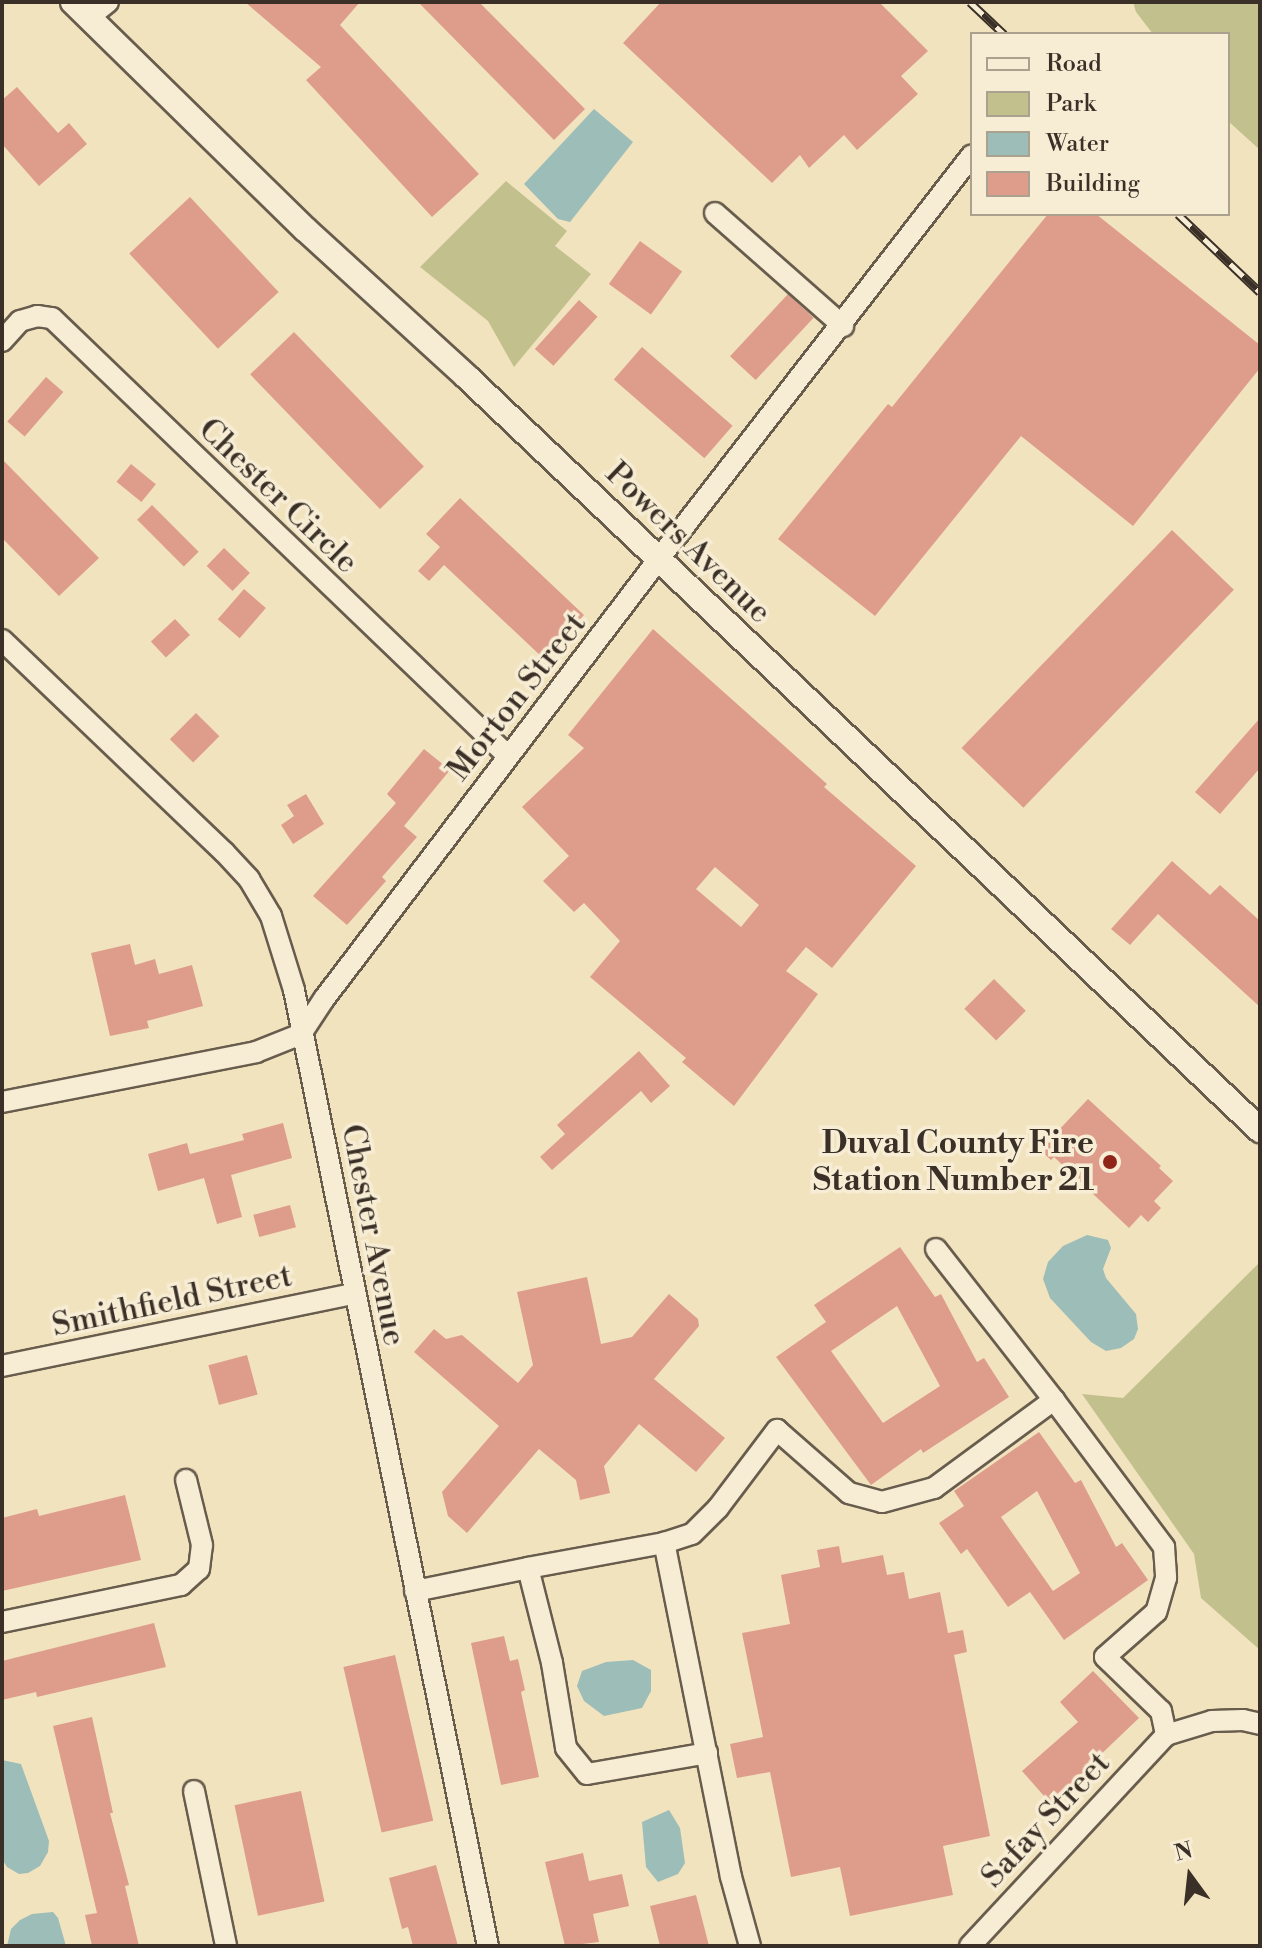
<!DOCTYPE html>
<html>
<head>
<meta charset="utf-8">
<style>
  body { margin:0 }
  #map { position:relative; width:1262px; height:1948px; overflow:hidden; background:#f2e3bf; font-family:"Libre Bodoni",serif }
  div>[style] { position:absolute }
  [style*='--x'] { left:calc(var(--x)*1px); top:calc(var(--y)*1px); width:calc(var(--w)*1px); rotate:calc(var(--a)*1deg) }
  .green>* { inset:0; background:#c2c18d }
  .water>* { inset:0; background:#9cbdb8 }
  .building>* { inset:0; background:#de9d8b; transform-origin:0 0 }
  .roads { filter:drop-shadow(2px 0 #685d4d) drop-shadow(-2px 0 #685d4d) drop-shadow(0 2px #685d4d) drop-shadow(0 -2px #685d4d) }
  .minor>* { height:20px; margin:-10px; padding:0 10px; transform-origin:10px; border-radius:10px; background:#f7edd5 }
  .tertiary>* { height:24px; margin:-12px; padding:0 12px; transform-origin:12px; border-radius:12px; background:#f7edd5 }
  .rail>* { height:9px; margin-top:-4.5px; transform-origin:0; background:repeating-linear-gradient(90deg,#f7edd5 0 18px,#3a3027 0 36px); box-sizing:border-box; border-block:2px solid #3a3027 }
  .dots>* { width:22px; height:22px; translate:-50% -50%; box-sizing:border-box; border:4px solid #f7edd5; border-radius:50% }
  span { translate:-50% -50%; white-space:nowrap; text-align:center; line-height:1.15; -webkit-text-stroke:7px #f7edd5; paint-order:stroke }
  .street-label { font-size:32px; color:#3a3027 }
  .poi-label { font-size:32px; color:#3a3027; font-weight:700 }
  .right { translate:-100% -50%; text-align:right }
  .frame { position:absolute; inset:0; border:4px solid #3a3027; pointer-events:none }
  .legend { position:absolute; left:970px; top:32px; width:260px; height:184px; box-sizing:border-box; background:#f7edd5; border:2px solid #aba18f; margin:0; padding:10px 14px; list-style:none; font-size:24px; color:#3a3027 }
  .legend li { display:flex; align-items:center; gap:16px; height:40px }
  .legend b { width:40px; border:2px solid #aba18f }
  .north { position:absolute; left:1150px; top:1836px; width:80px; height:80px; -webkit-text-stroke:6px #f7edd5; paint-order:stroke; rotate:345deg; font-size:22px; font-weight:700; line-height:32px; text-align:center; color:#3a3027 }
  .north::after { content:''; display:block; margin:auto; width:28px; height:36px; background:#3a3027; clip-path:polygon(50% 0,100% 100%,50% 72%,0 100%) }
</style>
</head>
<body>
<div id="map">
  <div class="green">
    <i style="clip-path:polygon(1133px 2px,1260px 2px,1260px 150px,1228px 121px,1228px 34px,1153px 34px,1136px 12px)"></i>
    <i style="clip-path:polygon(506px 181px,567px 231px,555px 246px,591px 274px,514px 367px,488px 321px,420px 267px)"></i>
    <i style="clip-path:polygon(1260px 1262px,1260px 1650px,1201px 1598px,1194px 1554px,1082px 1394px,1123px 1398px)"></i>
  </div>
  <div class="water">
    <i style="clip-path:polygon(594px 109px,633px 142px,570px 222px,558px 219px,524px 184px)"></i>
    <i style="clip-path:polygon(1087px 1235px,1108px 1240px,1111px 1248px,1103px 1269px,1106px 1278px,1136px 1314px,1138px 1329px,1134px 1339px,1121px 1348px,1106px 1351px,1091px 1342px,1050px 1298px,1043px 1279px,1048px 1262px,1063px 1246px)"></i>
    <i style="clip-path:polygon(633px 1660px,651px 1670px,651px 1691px,642px 1708px,604px 1716px,584px 1701px,577px 1686px,582px 1671px,606px 1662px)"></i>
    <i style="clip-path:polygon(2px 1760px,21px 1764px,49px 1841px,48px 1852px,40px 1866px,28px 1873px,19px 1874px,7px 1867px,2px 1859px)"></i>
    <i style="clip-path:polygon(669px 1810px,680px 1828px,685px 1863px,678px 1874px,658px 1882px,646px 1867px,642px 1822px)"></i>
    <i style="clip-path:polygon(53px 1912px,58px 1918px,66px 1946px,7px 1946px,11px 1929px,20px 1920px,32px 1914px)"></i>
  </div>
  <div class="building">
    <i style="clip-path:polygon(245px 2px,360px 2px,340px 25px,479px 174px,432px 217px,306px 80px,321px 67px)"></i>
    <i style="clip-path:polygon(418px 2px,479px 2px,585px 109px,554px 140px)"></i>
    <i style="clip-path:polygon(661px 2px,879px 2px,928px 51px,901px 76px,918px 94px,857px 150px,844px 135px,809px 168px,800px 155px,772px 183px,623px 43px)"></i>
    <i style="clip-path:polygon(17px 87px,58px 133px,69px 123px,87px 144px,39px 186px,2px 144px,2px 100px)"></i>
    <i style="left:190px;top:197px;width:130px;height:83px;rotate:47deg"></i>
    <i style="clip-path:polygon(1048px 214px,1096px 214px,1260px 345px,1260px 368px,1133px 526px,1021px 436px,875px 616px,778px 539px,888px 404px,892px 407px)"></i>
    <i style="left:640px;top:241px;width:52px;height:53px;rotate:36deg"></i>
    <i style="left:788px;top:294px;width:35px;height:85px;rotate:43deg"></i>
    <i style="left:579px;top:300px;width:25px;height:66px;rotate:42deg"></i>
    <i style="left:294px;top:332px;width:187px;height:61px;rotate:46deg"></i>
    <i style="left:642px;top:347px;width:120px;height:43px;rotate:41deg"></i>
    <i style="left:46px;top:377px;width:23px;height:59px;rotate:41deg"></i>
    <i style="clip-path:polygon(2px 459px,99px 558px,59px 596px,2px 538px)"></i>
    <i style="left:131px;top:464px;width:32px;height:23px;rotate:39deg"></i>
    <i style="clip-path:polygon(460px 498px,584px 615px,543px 658px,444px 565px,429px 581px,418px 571px,440px 547px,426px 534px)"></i>
    <i style="left:152px;top:505px;width:66px;height:21px;rotate:45deg"></i>
    <i style="left:1172px;top:530px;width:86px;height:303px;rotate:44deg"></i>
    <i style="left:224px;top:548px;width:36px;height:25px;rotate:44deg"></i>
    <i style="left:244px;top:589px;width:29px;height:40px;rotate:41deg"></i>
    <i style="left:175px;top:619px;width:22px;height:33px;rotate:47deg"></i>
    <i style="clip-path:polygon(evenodd,653px 629px,827px 784px,824px 787px,916px 866px,832px 968px,806px 947px,786px 971px,818px 994px,734px 1106px,682px 1062px,686px 1058px,590px 977px,620px 941px,584px 903px,574px 912px,543px 881px,569px 856px,522px 807px,584px 748px,568px 735px,653px 629px,715px 867px,759px 905px,741px 927px,696px 889px,715px 867px)"></i>
    <i style="left:196px;top:713px;width:33px;height:37px;rotate:45deg"></i>
    <i style="clip-path:polygon(1260px 718px,1260px 768px,1220px 814px,1195px 792px)"></i>
    <i style="clip-path:polygon(424px 749px,450px 770px,404px 826px,417px 837px,382px 877px,386px 881px,347px 925px,313px 896px,396px 803px,387px 794px)"></i>
    <i style="clip-path:polygon(306px 794px,324px 824px,293px 844px,281px 825px,294px 816px,287px 805px)"></i>
    <i style="clip-path:polygon(1172px 861px,1210px 895px,1220px 885px,1260px 921px,1260px 1007px,1158px 914px,1130px 945px,1111px 929px)"></i>
    <i style="clip-path:polygon(130px 944px,135px 965px,155px 959px,159px 974px,192px 965px,203px 1006px,147px 1021px,149px 1028px,110px 1036px,91px 953px)"></i>
    <i style="left:994px;top:979px;width:45px;height:42px;rotate:45deg"></i>
    <i style="clip-path:polygon(639px 1051px,670px 1086px,651px 1103px,641px 1091px,552px 1170px,540px 1157px,565px 1134px,557px 1125px)"></i>
    <i style="clip-path:polygon(1088px 1099px,1161px 1166px,1159px 1168px,1173px 1181px,1154px 1201px,1161px 1208px,1148px 1222px,1141px 1215px,1129px 1228px,1054px 1157px,1051px 1160px,1040px 1150px)"></i>
    <i style="clip-path:polygon(283px 1123px,292px 1158px,231px 1175px,242px 1217px,217px 1224px,204px 1178px,158px 1191px,148px 1154px,187px 1143px,190px 1154px,244px 1140px,242px 1134px)"></i>
    <i style="left:290px;top:1205px;width:23px;height:38px;rotate:75deg"></i>
    <i style="clip-path:polygon(evenodd,900px 1247px,935px 1297px,941px 1294px,977px 1362px,984px 1358px,1009px 1397px,923px 1453px,921px 1449px,871px 1485px,776px 1357px,826px 1322px,814px 1305px,900px 1247px,897px 1306px,940px 1386px,883px 1423px,831px 1351px,897px 1306px)"></i>
    <i style="clip-path:polygon(587px 1277px,601px 1344px,632px 1337px,669px 1294px,698px 1319px,699px 1326px,654px 1379px,725px 1438px,696px 1472px,639px 1424px,604px 1466px,610px 1493px,580px 1500px,576px 1480px,539px 1449px,467px 1533px,448px 1516px,442px 1492px,499px 1426px,414px 1352px,434px 1329px,446px 1339px,462px 1335px,518px 1383px,533px 1365px,517px 1292px)"></i>
    <i style="left:247px;top:1355px;width:41px;height:40px;rotate:75deg"></i>
    <i style="clip-path:polygon(evenodd,1039px 1432px,1075px 1483px,1081px 1480px,1116px 1547px,1122px 1543px,1148px 1580px,1064px 1640px,1030px 1592px,1008px 1607px,967px 1549px,961px 1554px,939px 1523px,964px 1506px,954px 1491px,1039px 1432px,1037px 1491px,1080px 1573px,1053px 1591px,1001px 1517px,1037px 1491px)"></i>
    <i style="clip-path:polygon(125px 1495px,141px 1560px,2px 1591px,2px 1518px,37px 1509px,39px 1516px)"></i>
    <i style="clip-path:polygon(839px 1546px,842px 1563px,883px 1555px,887px 1575px,904px 1572px,909px 1599px,940px 1592px,948px 1633px,963px 1630px,967px 1652px,954px 1655px,990px 1836px,943px 1846px,953px 1895px,850px 1916px,840px 1867px,791px 1877px,770px 1772px,737px 1778px,730px 1744px,763px 1737px,742px 1633px,790px 1624px,781px 1575px,820px 1567px,817px 1550px)"></i>
    <i style="clip-path:polygon(154px 1623px,166px 1667px,37px 1697px,36px 1692px,2px 1700px,2px 1661px)"></i>
    <i style="clip-path:polygon(504px 1636px,510px 1661px,518px 1659px,525px 1690px,521px 1692px,539px 1777px,501px 1785px,471px 1643px)"></i>
    <i style="left:395px;top:1655px;width:170px;height:53px;rotate:77deg"></i>
    <i style="clip-path:polygon(1093px 1671px,1139px 1718px,1095px 1760px,1099px 1764px,1052px 1805px,1022px 1771px,1078px 1722px,1060px 1702px)"></i>
    <i style="clip-path:polygon(92px 1717px,113px 1813px,110px 1813px,129px 1885px,125px 1886px,139px 1946px,92px 1946px,85px 1915px,97px 1913px,53px 1726px)"></i>
    <i style="left:301px;top:1791px;width:113px;height:68px;rotate:78deg"></i>
    <i style="clip-path:polygon(583px 1853px,589px 1881px,622px 1874px,629px 1906px,593px 1914px,599px 1942px,565px 1946px,545px 1862px)"></i>
    <i style="clip-path:polygon(436px 1865px,458px 1946px,413px 1946px,408px 1927px,402px 1929px,389px 1878px)"></i>
    <i style="clip-path:polygon(696px 1895px,709px 1946px,660px 1946px,650px 1906px)"></i>
  </div>
  <div class="roads">
    <div class="minor">
      <i style="--x:89;--y:17;--w:24;--a:-38"></i>
      <i style="--x:715;--y:213;--w:171;--a:41.4"></i>
      <i style="--x:2;--y:341;--w:27;--a:-48"></i>
      <i style="--x:20;--y:321;--w:18;--a:-16"></i>
      <i style="--x:37;--y:316;--w:15;--a:8"></i>
      <i style="--x:52;--y:318;--w:632;--a:43.85"></i>
      <i style="--x:2;--y:640;--w:307;--a:43.7"></i>
      <i style="--x:224;--y:852;--w:37;--a:47"></i>
      <i style="--x:249;--y:879;--w:43;--a:59.3"></i>
      <i style="--x:271;--y:916;--w:77;--a:72.7"></i>
      <i style="--x:294;--y:990;--w:975;--a:78.53"></i>
      <i style="--x:2;--y:1102;--w:259;--a:-11.1"></i>
      <i style="--x:256;--y:1052;--w:48;--a:-21.8"></i>
      <i style="--x:301;--y:1034;--w:42;--a:-56.7"></i>
      <i style="--x:324;--y:999;--w:552;--a:-52.74"></i>
      <i style="--x:658;--y:560;--w:512;--a:-52.21"></i>
      <i style="--x:936;--y:1249;--w:192;--a:52"></i>
      <i style="--x:2;--y:1366;--w:359;--a:-11.6"></i>
      <i style="--x:664;--y:1543;--w:138;--a:169.6"></i>
      <i style="--x:528;--y:1568;--w:98;--a:75.8"></i>
      <i style="--x:552;--y:1663;--w:86;--a:80.6"></i>
      <i style="--x:566;--y:1748;--w:33;--a:51"></i>
      <i style="--x:587;--y:1774;--w:122;--a:-9.9"></i>
      <i style="--x:415;--y:1591;--w:115;--a:-11.5"></i>
      <i style="--x:2;--y:1622;--w:183;--a:-11.7"></i>
      <i style="--x:181;--y:1585;--w:24;--a:-42"></i>
      <i style="--x:199;--y:1569;--w:24;--a:-83"></i>
      <i style="--x:202;--y:1545;--w:67;--a:-103.8"></i>
      <i style="--x:194;--y:1791;--w:158;--a:78.3"></i>
      <i style="--x:750;--y:1946;--w:72;--a:-105.4"></i>
      <i style="--x:731;--y:1877;--w:341;--a:-101.3"></i>
      <i style="--x:664;--y:1543;--w:29;--a:-18"></i>
      <i style="--x:692;--y:1534;--w:37;--a:-45"></i>
      <i style="--x:718;--y:1508;--w:98;--a:-52.9"></i>
      <i style="--x:777;--y:1430;--w:96;--a:41.2"></i>
      <i style="--x:849;--y:1493;--w:34;--a:15"></i>
      <i style="--x:882;--y:1502;--w:54;--a:-15.1"></i>
      <i style="--x:934;--y:1488;--w:149;--a:-36.3"></i>
      <i style="--x:1054;--y:1400;--w:184;--a:53.2"></i>
      <i style="--x:1164;--y:1547;--w:31;--a:86"></i>
      <i style="--x:1166;--y:1578;--w:35;--a:106"></i>
      <i style="--x:1156;--y:1612;--w:68;--a:138.6"></i>
      <i style="--x:1105;--y:1657;--w:78;--a:44"></i>
      <i style="--x:1161;--y:1711;--w:25;--a:78"></i>
      <i style="--x:970;--y:1946;--w:288;--a:-47.1"></i>
      <i style="--x:1166;--y:1735;--w:48;--a:-16.9"></i>
      <i style="--x:1212;--y:1721;--w:31;--a:-2"></i>
      <i style="--x:1243;--y:1720;--w:17;--a:13"></i>
    </div>
    <div class="tertiary">
      <i style="--x:73;--y:2;--w:325;--a:44.4"></i>
      <i style="--x:305;--y:229;--w:219;--a:42.4"></i>
      <i style="--x:467;--y:377;--w:1094;--a:43.52"></i>
    </div>
  </div>
  <div class="rail">
    <i style="--x:970;--y:2;--w:47;--a:43.3"></i>
    <i style="--x:1178;--y:214;--w:113;--a:43.6"></i>
  </div>
  <div class="dots">
    <i style="left:1110px;top:1162px;background:#8f2418"></i>
  </div>
  <div class="street-label">
    <span style="left:278px;top:496px;rotate:44deg">Chester Circle</span>
    <span style="left:688px;top:543px;rotate:44deg">Powers Avenue</span>
    <span style="left:517px;top:697px;rotate:-52deg">Morton Street</span>
    <span style="left:373px;top:1235px;rotate:79deg">Chester Avenue</span>
    <span style="left:172px;top:1301px;rotate:-12deg">Smithfield Street</span>
    <span style="left:1046px;top:1820px;rotate:-47deg">Safay Street</span>
  </div>
  <div class="poi-label">
    <span class="right" style="left:1094px;top:1162px">Duval County Fire<br>Station Number 21</span>
  </div>
  <div class="frame"></div>
  <ul class="legend">
  <li><b style="height:10px;background:#f7edd5"></b>Road</li>
  <li><b style="height:22px;background:#c2c18d"></b>Park</li>
  <li><b style="height:22px;background:#9cbdb8"></b>Water</li>
  <li><b style="height:22px;background:#de9d8b"></b>Building</li>
  </ul>
  <div class="north">N</div>
</div>
</body>
</html>
